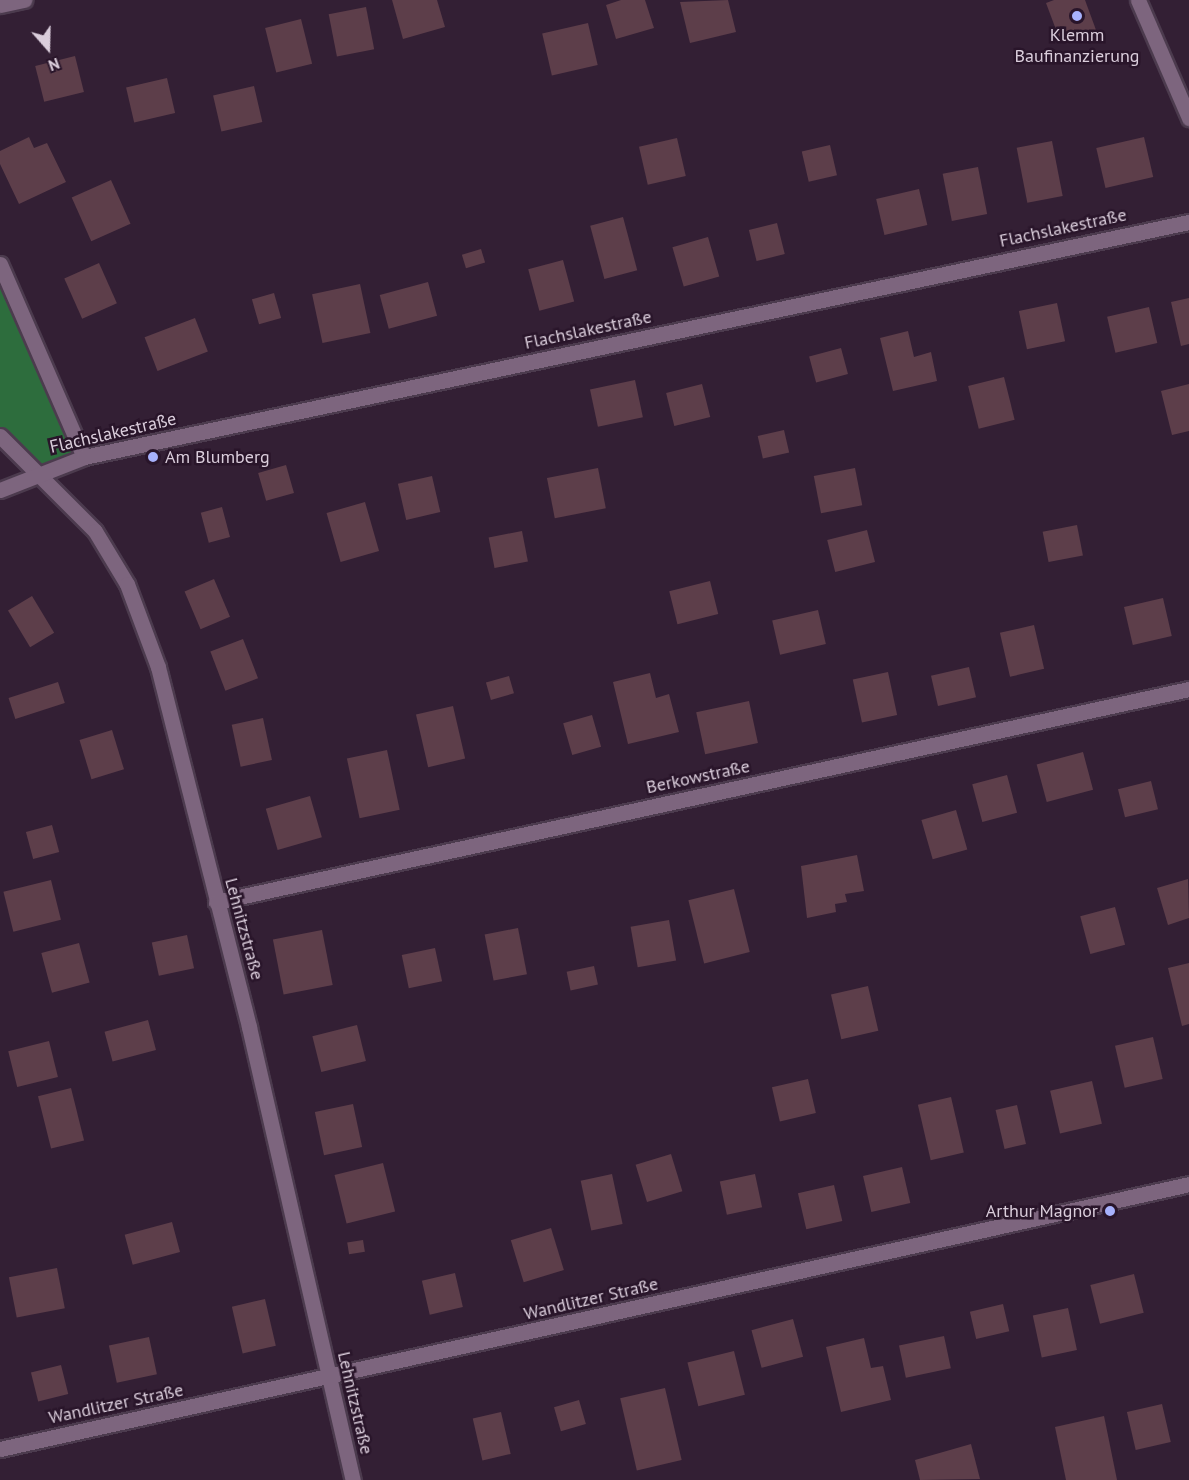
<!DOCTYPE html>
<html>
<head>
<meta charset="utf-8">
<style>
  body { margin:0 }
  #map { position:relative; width:1189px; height:1480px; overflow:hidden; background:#331f34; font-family:"PT Sans",sans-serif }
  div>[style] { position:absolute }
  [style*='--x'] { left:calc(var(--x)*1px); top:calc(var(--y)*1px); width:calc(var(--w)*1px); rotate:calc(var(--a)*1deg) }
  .forest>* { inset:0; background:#2d6d3d }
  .building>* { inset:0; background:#5d3e4a; transform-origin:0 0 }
  .roads { filter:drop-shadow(2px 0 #4c3b4e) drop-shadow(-2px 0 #4c3b4e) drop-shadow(0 2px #4c3b4e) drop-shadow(0 -2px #4c3b4e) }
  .minor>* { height:15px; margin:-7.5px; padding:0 7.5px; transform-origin:7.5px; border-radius:7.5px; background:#7d657e }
  .dots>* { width:16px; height:16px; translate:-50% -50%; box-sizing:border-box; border:3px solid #29152a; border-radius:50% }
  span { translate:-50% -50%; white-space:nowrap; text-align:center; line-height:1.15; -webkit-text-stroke:5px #29152a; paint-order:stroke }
  .poi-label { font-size:18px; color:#dacddb }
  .left { translate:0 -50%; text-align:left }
  .right { translate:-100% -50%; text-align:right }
  .street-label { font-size:18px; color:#dacddb }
  .north { position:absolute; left:18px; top:18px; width:60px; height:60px; -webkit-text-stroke:4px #29152a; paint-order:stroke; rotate:160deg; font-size:16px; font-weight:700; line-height:24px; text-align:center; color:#dacddb }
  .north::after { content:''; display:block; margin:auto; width:21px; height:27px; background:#dacddb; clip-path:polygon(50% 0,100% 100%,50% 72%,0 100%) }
</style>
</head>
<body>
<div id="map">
  <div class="forest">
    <i style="clip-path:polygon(0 264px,84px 457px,37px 472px,0 436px)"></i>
  </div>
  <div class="building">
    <i style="clip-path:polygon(392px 0,437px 0,445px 27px,403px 39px)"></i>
    <i style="clip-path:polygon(621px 0,645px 0,654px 28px,616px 39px,606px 5px)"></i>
    <i style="clip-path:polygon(728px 0,736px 32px,690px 43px,680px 2px)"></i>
    <i style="clip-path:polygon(1054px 0,1085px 0,1096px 30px,1061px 43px,1046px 3px)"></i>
    <i style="left:366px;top:7px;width:43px;height:38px;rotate:79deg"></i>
    <i style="left:301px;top:19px;width:46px;height:37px;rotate:76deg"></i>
    <i style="left:588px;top:23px;width:43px;height:47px;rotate:77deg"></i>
    <i style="left:75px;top:56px;width:37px;height:41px;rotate:76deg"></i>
    <i style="left:167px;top:78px;width:36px;height:42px;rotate:77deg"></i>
    <i style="left:254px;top:86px;width:37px;height:42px;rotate:77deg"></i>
    <i style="clip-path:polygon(29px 137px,34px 148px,47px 143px,66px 182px,19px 204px,0 164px,0 151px)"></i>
    <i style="left:1144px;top:137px;width:41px;height:49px;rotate:77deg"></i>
    <i style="left:677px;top:138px;width:39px;height:39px;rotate:77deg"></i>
    <i style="left:1052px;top:141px;width:56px;height:36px;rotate:79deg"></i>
    <i style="left:830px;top:145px;width:31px;height:29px;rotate:77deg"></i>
    <i style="left:978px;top:167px;width:48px;height:36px;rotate:79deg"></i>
    <i style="left:111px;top:180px;width:48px;height:43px;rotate:66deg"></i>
    <i style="left:919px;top:189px;width:37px;height:44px;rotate:77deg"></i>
    <i style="left:623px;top:217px;width:55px;height:34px;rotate:75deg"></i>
    <i style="left:777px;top:223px;width:32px;height:29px;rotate:76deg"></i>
    <i style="left:708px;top:237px;width:41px;height:37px;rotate:74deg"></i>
    <i style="left:481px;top:249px;width:14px;height:20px;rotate:73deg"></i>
    <i style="left:563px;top:260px;width:43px;height:36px;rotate:75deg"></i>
    <i style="left:99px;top:263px;width:44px;height:38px;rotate:66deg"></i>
    <i style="left:428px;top:282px;width:35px;height:50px;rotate:75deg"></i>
    <i style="left:360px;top:284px;width:50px;height:49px;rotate:78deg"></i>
    <i style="left:274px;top:293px;width:26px;height:23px;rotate:74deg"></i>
    <i style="clip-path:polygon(1189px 298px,1189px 344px,1181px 346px,1171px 302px)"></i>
    <i style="left:1057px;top:303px;width:39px;height:39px;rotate:78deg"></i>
    <i style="left:1149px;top:307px;width:37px;height:43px;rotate:77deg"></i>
    <i style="left:195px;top:318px;width:36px;height:54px;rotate:69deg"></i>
    <i style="clip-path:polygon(908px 331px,914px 357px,931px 352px,937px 381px,893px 391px,880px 338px)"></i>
    <i style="left:841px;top:348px;width:27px;height:33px;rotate:75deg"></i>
    <i style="left:1004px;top:377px;width:44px;height:37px;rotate:76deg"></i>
    <i style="left:635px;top:380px;width:38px;height:46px;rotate:78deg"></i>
    <i style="left:702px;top:384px;width:34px;height:37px;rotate:76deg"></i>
    <i style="clip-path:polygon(1189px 384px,1189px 431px,1172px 435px,1161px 391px)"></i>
    <i style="left:784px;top:430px;width:23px;height:27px;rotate:77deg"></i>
    <i style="left:286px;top:465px;width:29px;height:29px;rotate:74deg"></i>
    <i style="left:598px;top:468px;width:41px;height:52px;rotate:79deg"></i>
    <i style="left:855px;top:468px;width:38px;height:42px;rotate:79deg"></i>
    <i style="left:432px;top:476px;width:37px;height:35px;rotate:77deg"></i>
    <i style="left:365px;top:502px;width:51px;height:40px;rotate:74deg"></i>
    <i style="left:222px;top:507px;width:31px;height:22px;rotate:75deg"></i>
    <i style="left:1077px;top:525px;width:31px;height:35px;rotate:79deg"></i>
    <i style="left:867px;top:530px;width:33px;height:41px;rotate:76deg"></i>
    <i style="left:522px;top:531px;width:31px;height:34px;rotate:79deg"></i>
    <i style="left:214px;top:579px;width:41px;height:32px;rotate:67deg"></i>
    <i style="left:710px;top:581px;width:34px;height:42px;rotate:76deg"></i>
    <i style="left:32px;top:596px;width:43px;height:28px;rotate:59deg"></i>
    <i style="left:1163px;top:598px;width:39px;height:40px;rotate:77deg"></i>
    <i style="left:818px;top:610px;width:35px;height:47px;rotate:77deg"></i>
    <i style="left:1034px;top:625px;width:45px;height:35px;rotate:77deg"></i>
    <i style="left:243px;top:639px;width:42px;height:35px;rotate:69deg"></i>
    <i style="left:969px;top:667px;width:31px;height:39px;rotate:77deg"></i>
    <i style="left:888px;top:672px;width:44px;height:36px;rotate:78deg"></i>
    <i style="clip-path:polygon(650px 673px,656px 698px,669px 694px,679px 732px,628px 744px,613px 682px)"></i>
    <i style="left:509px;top:676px;width:18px;height:24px;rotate:74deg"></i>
    <i style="left:58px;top:682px;width:22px;height:52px;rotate:72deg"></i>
    <i style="left:749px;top:701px;width:43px;height:54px;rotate:78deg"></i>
    <i style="left:453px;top:706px;width:54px;height:38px;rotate:77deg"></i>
    <i style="left:592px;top:715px;width:33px;height:30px;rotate:74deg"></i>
    <i style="left:263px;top:718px;width:43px;height:32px;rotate:78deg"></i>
    <i style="left:112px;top:730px;width:41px;height:34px;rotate:73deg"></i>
    <i style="left:387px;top:750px;width:61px;height:41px;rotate:78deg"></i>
    <i style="left:1083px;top:752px;width:39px;height:48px;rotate:75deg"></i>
    <i style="left:1007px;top:775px;width:39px;height:36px;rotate:75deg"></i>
    <i style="left:1151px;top:781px;width:29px;height:34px;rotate:76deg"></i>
    <i style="left:310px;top:796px;width:43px;height:46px;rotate:74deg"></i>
    <i style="left:956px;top:810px;width:41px;height:36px;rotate:74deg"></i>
    <i style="left:52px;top:825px;width:28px;height:27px;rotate:75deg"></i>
    <i style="clip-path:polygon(857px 855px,864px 891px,845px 894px,847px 902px,835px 904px,836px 912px,807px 918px,801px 866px)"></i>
    <i style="clip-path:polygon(1188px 879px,1189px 918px,1168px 925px,1157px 888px)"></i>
    <i style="left:51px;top:880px;width:41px;height:49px;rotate:76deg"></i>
    <i style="left:734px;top:889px;width:65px;height:47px;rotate:76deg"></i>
    <i style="left:1115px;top:907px;width:39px;height:36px;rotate:75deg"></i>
    <i style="left:669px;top:920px;width:41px;height:39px;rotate:80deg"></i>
    <i style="left:518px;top:928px;width:47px;height:34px;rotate:79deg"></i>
    <i style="left:322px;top:930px;width:56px;height:50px;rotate:79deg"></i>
    <i style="left:187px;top:935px;width:34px;height:36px;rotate:78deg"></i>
    <i style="left:79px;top:943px;width:41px;height:39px;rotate:75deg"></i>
    <i style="left:435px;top:948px;width:34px;height:34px;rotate:78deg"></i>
    <i style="clip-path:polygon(1189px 963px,1189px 1024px,1182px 1026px,1168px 968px)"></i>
    <i style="left:594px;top:966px;width:19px;height:28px;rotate:78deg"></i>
    <i style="left:868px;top:986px;width:46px;height:38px;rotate:77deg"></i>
    <i style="left:148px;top:1020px;width:31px;height:45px;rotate:75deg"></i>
    <i style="left:357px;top:1025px;width:37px;height:46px;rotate:76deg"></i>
    <i style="left:1153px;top:1037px;width:43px;height:39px;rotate:77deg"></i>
    <i style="left:49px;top:1041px;width:37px;height:42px;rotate:76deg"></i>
    <i style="left:808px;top:1079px;width:35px;height:37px;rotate:77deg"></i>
    <i style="left:1092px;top:1081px;width:44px;height:43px;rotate:77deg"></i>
    <i style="left:71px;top:1088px;width:54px;height:34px;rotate:76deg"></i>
    <i style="left:951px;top:1097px;width:57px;height:34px;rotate:77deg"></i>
    <i style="left:353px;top:1104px;width:44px;height:39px;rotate:78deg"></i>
    <i style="left:1017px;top:1105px;width:40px;height:22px;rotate:77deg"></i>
    <i style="left:671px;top:1154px;width:39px;height:37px;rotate:73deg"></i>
    <i style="left:383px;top:1163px;width:50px;height:50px;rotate:76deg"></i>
    <i style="left:902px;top:1167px;width:37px;height:40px;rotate:77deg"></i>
    <i style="left:612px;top:1174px;width:51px;height:32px;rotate:78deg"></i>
    <i style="left:755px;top:1174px;width:34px;height:36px;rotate:78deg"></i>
    <i style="left:834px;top:1185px;width:37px;height:37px;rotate:77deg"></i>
    <i style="left:172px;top:1222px;width:31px;height:49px;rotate:75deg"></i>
    <i style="left:551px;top:1228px;width:44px;height:42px;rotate:73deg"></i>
    <i style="left:363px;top:1240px;width:12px;height:16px;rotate:81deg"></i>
    <i style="left:57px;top:1268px;width:41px;height:49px;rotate:79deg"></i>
    <i style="left:455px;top:1273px;width:35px;height:34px;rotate:77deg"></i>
    <i style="left:1134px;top:1274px;width:40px;height:45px;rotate:76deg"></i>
    <i style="left:265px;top:1299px;width:48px;height:34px;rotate:77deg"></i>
    <i style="left:1003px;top:1304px;width:28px;height:34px;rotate:77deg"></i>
    <i style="left:1068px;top:1308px;width:43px;height:36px;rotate:78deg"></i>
    <i style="left:793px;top:1319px;width:39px;height:43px;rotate:75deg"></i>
    <i style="left:944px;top:1336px;width:33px;height:46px;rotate:78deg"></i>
    <i style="left:149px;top:1337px;width:38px;height:41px;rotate:78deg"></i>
    <i style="clip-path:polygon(864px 1338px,871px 1368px,883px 1366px,891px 1400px,841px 1412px,826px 1347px)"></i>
    <i style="left:734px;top:1351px;width:45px;height:48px;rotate:76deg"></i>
    <i style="left:61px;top:1365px;width:30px;height:31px;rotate:76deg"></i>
    <i style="left:665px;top:1388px;width:74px;height:46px;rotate:77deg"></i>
    <i style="left:579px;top:1400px;width:25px;height:26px;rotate:74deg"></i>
    <i style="left:1162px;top:1404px;width:39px;height:36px;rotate:77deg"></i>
    <i style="left:501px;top:1412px;width:43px;height:29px;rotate:77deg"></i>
    <i style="clip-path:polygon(1104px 1416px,1117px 1480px,1066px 1480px,1055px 1427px)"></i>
    <i style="clip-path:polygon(971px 1444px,980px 1479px,920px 1480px,915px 1460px)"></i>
  </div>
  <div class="roads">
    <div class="minor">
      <i style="--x:1138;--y:0;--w:129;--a:66.6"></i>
      <i style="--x:0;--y:5;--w:25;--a:-12"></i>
      <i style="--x:0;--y:264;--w:210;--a:66.5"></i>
      <i style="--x:0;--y:436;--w:134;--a:45"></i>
      <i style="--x:95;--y:531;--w:62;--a:58.9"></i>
      <i style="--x:127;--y:584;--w:89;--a:69.5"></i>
      <i style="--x:158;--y:667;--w:371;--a:75.8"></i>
      <i style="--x:249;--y:1027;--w:465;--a:77.1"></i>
      <i style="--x:0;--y:490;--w:90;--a:-21.4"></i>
      <i style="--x:84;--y:457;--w:1130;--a:-12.01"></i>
      <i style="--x:216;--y:902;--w:996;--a:-12.35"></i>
      <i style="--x:0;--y:1449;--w:1218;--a:-12.56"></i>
    </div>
  </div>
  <div class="dots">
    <i style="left:1077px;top:16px;background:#a7b1fc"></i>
    <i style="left:153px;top:457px;background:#a7b1fc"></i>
    <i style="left:1110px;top:1211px;background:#a7b1fc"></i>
  </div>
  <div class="poi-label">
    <span style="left:1077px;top:46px">Klemm<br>Baufinanzierung</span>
    <span class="left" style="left:165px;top:457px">Am Blumberg</span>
    <span class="right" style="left:1098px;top:1211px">Arthur Magnor</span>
  </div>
  <div class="street-label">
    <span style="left:1063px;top:228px;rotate:-12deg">Flachslakestraße</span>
    <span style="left:588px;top:330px;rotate:-12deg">Flachslakestraße</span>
    <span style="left:113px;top:433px;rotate:-13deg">Flachslakestraße</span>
    <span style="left:698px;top:777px;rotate:-12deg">Berkowstraße</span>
    <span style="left:244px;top:929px;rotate:75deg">Lehnitzstraße</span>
    <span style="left:591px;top:1299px;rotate:-13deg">Wandlitzer Straße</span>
    <span style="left:355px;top:1403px;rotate:77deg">Lehnitzstraße</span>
    <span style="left:116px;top:1404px;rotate:-12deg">Wandlitzer Straße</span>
  </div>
  <div class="north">N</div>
</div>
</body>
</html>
